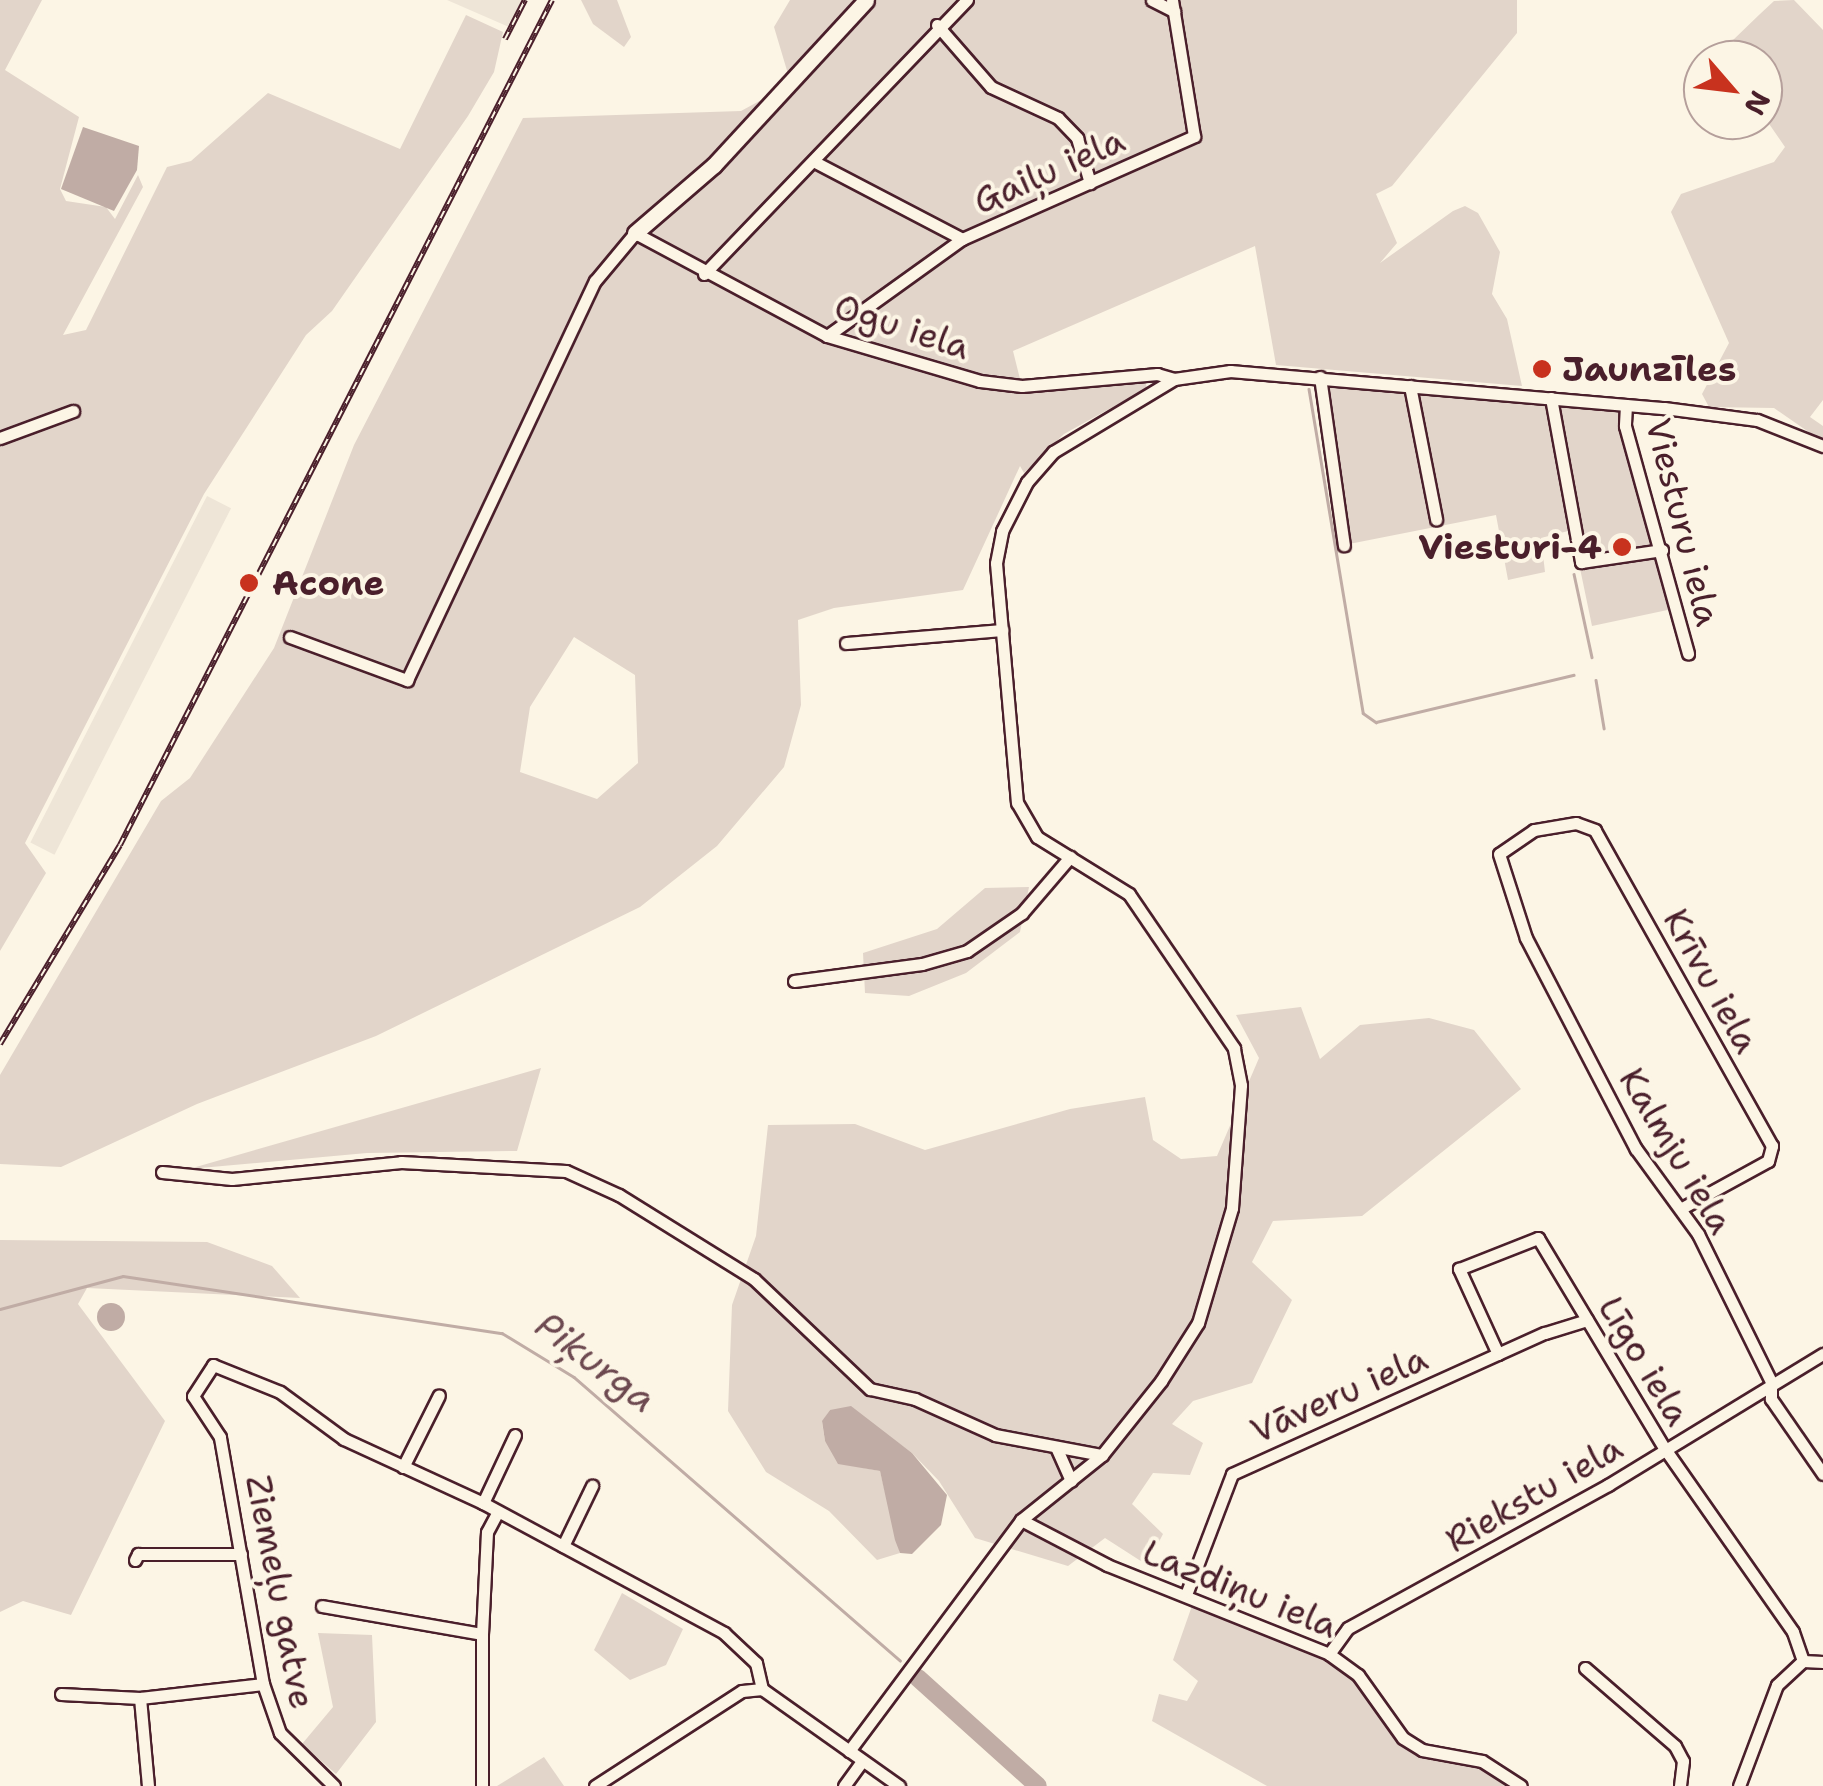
<!DOCTYPE html>
<html>
<head>
<meta charset="utf-8">
<style>
  body { margin:0 }
  #map { position:relative; width:1823px; height:1786px; overflow:hidden; background:#fcf5e5; font-family:"Shantell Sans",sans-serif }
  div>[style] { position:absolute }
  [style*='--x'] { left:calc(var(--x)*1px); top:calc(var(--y)*1px); width:calc(var(--w)*1px); rotate:calc(var(--a)*1deg) }
  .built>* { inset:0; background:#eee5d7; transform-origin:0 0 }
  .green>* { inset:0; background:#e2d5ca }
  .water>* { inset:0; background:#c0aca5 }
  .round { border-radius:50% }
  .stream>* { height:2.5px; margin:-1.25px; padding:0 1.25px; transform-origin:1.25px; border-radius:1.25px; background:#c0aca5 }
  .river>* { height:18px; margin:-9px; padding:0 9px; transform-origin:9px; border-radius:9px; background:#c0aca5 }
  .roads { filter:drop-shadow(2px 0 #4a1f2b) drop-shadow(-2px 0 #4a1f2b) drop-shadow(0 2px #4a1f2b) drop-shadow(0 -2px #4a1f2b) }
  .street>* { height:11px; margin:-5.5px; padding:0 5.5px; transform-origin:5.5px; border-radius:5.5px; background:#fcf5e5 }
  .secondary>* { height:15px; margin:-7.5px; padding:0 7.5px; transform-origin:7.5px; border-radius:7.5px; background:#fcf5e5 }
  .rail>* { height:6px; margin-top:-3px; transform-origin:0; background:repeating-linear-gradient(90deg,#fcf5e5 0 8px,#4a1f2b 0 16px); box-sizing:border-box; border-block:2px solid #4a1f2b }
  .dots>* { width:28px; height:28px; translate:-50% -50%; box-sizing:border-box; border:5px solid #fcf5e5; border-radius:50% }
  span { translate:-50% -50%; white-space:nowrap; text-align:center; line-height:1.15; -webkit-text-stroke:8px #fcf5e5; paint-order:stroke }
  .street-label { font-size:35px; color:#4a1f2b }
  .poi-label { font-size:35px; color:#4a1f2b; font-weight:700 }
  .left { translate:0 -50%; text-align:left }
  .right { translate:-100% -50%; text-align:right }
  .water-label { font-size:38px; color:#6d4950; font-style:italic }
  .north { position:absolute; left:1683px; top:40px; width:100px; height:100px; box-sizing:border-box; background:#fcf5e5; border:2px solid #b59f9b; border-radius:50%; rotate:118deg; font-size:28px; font-weight:700; line-height:40px; text-align:center; color:#4a1f2b }
  .north::after { content:''; display:block; margin:auto; width:35px; height:45px; background:#c8321e; clip-path:polygon(50% 0,100% 100%,50% 72%,0 100%) }
</style>
</head>
<body>
<div id="map">
  <div class="built">
    <i style="clip-path:polygon(447px 0,523px 0,509px 27px)"></i>
    <i style="left:207px;top:496px;width:27px;height:389px;rotate:27deg"></i>
  </div>
  <div class="green">
    <i style="clip-path:polygon(0 0,42px 0,5px 70px,79px 117px,60px 189px,66px 201px,106px 207px,115px 219px,138px 175px,143px 187px,63px 335px,86px 330px,167px 167px,191px 161px,268px 93px,400px 149px,466px 15px,503px 32px,494px 72px,468px 116px,332px 311px,306px 335px,204px 494px,25px 843px,46px 873px,0 951px)"></i>
    <i style="clip-path:polygon(581px 0,617px 0,631px 37px,624px 47px,593px 24px)"></i>
    <i style="clip-path:polygon(evenodd,790px 0,1517px 0,1517px 33px,1392px 186px,1376px 194px,1397px 243px,1380px 263px,1453px 211px,1465px 206px,1478px 213px,1500px 252px,1492px 294px,1507px 319px,1522px 386px,1276px 365px,1255px 246px,1013px 351px,1023px 391px,1145px 381px,1147px 388px,1064px 434px,1024px 473px,1020px 466px,963px 590px,834px 608px,798px 620px,801px 705px,784px 767px,717px 846px,640px 907px,376px 1036px,197px 1104px,61px 1167px,0 1164px,0 1075px,161px 801px,190px 778px,274px 648px,354px 445px,523px 118px,741px 111px,791px 84px,774px 27px,790px 0,574px 637px,635px 675px,638px 763px,597px 799px,520px 772px,530px 707px,574px 637px)"></i>
    <i style="clip-path:polygon(1794px 0,1823px 30px,1823px 400px,1810px 417px,1823px 426px,1823px 442px,1774px 408px,1709px 407px,1702px 394px,1729px 343px,1671px 212px,1681px 194px,1774px 162px,1785px 147px,1763px 115px,1763px 60px,1729px 60px,1732px 41px,1760px 14px,1774px 1px)"></i>
    <i style="clip-path:polygon(1320px 377px,1626px 405px,1625px 426px,1677px 608px,1592px 626px,1572px 530px,1541px 538px,1545px 572px,1508px 580px,1496px 515px,1344px 545px)"></i>
    <i style="clip-path:polygon(1029px 887px,1020px 932px,966px 973px,909px 996px,865px 993px,863px 953px,937px 929px,985px 888px)"></i>
    <i style="clip-path:polygon(1301px 1007px,1320px 1059px,1360px 1025px,1429px 1018px,1474px 1030px,1521px 1089px,1362px 1216px,1273px 1221px,1252px 1262px,1292px 1300px,1252px 1383px,1193px 1401px,1172px 1424px,1203px 1443px,1190px 1475px,1153px 1473px,1132px 1504px,1163px 1534px,1147px 1565px,1105px 1538px,1068px 1566px,975px 1538px,939px 1481px,912px 1453px,878px 1428px,830px 1410px,822px 1422px,825px 1441px,864px 1468px,880px 1471px,900px 1553px,877px 1560px,829px 1511px,766px 1472px,728px 1411px,732px 1305px,756px 1236px,768px 1125px,855px 1124px,925px 1150px,1070px 1109px,1145px 1097px,1153px 1140px,1181px 1159px,1217px 1156px,1259px 1058px,1236px 1015px)"></i>
    <i style="clip-path:polygon(541px 1068px,517px 1151px,367px 1153px,189px 1169px)"></i>
    <i style="clip-path:polygon(0 1240px,207px 1242px,272px 1266px,300px 1298px,87px 1288px,78px 1304px,165px 1421px,71px 1615px,23px 1601px,0 1612px)"></i>
    <i style="clip-path:polygon(622px 1593px,683px 1629px,666px 1665px,630px 1680px,594px 1650px)"></i>
    <i style="clip-path:polygon(1194px 1600px,1332px 1663px,1353px 1678px,1397px 1739px,1476px 1764px,1511px 1786px,1267px 1786px,1152px 1721px,1159px 1694px,1187px 1701px,1198px 1681px,1173px 1660px)"></i>
    <i style="clip-path:polygon(318px 1633px,372px 1635px,376px 1722px,336px 1774px,302px 1744px,333px 1707px)"></i>
    <i style="clip-path:polygon(544px 1757px,564px 1786px,497px 1786px)"></i>
  </div>
  <div class="water">
    <i style="clip-path:polygon(83px 127px,139px 146px,137px 170px,114px 211px,61px 189px)"></i>
    <i class="round" style="left:97px;top:1303px;width:28px;height:28px"></i>
    <i style="clip-path:polygon(851px 1406px,912px 1453px,947px 1495px,941px 1525px,912px 1554px,900px 1553px,895px 1540px,880px 1471px,838px 1464px,825px 1441px,822px 1421px,830px 1410px)"></i>
  </div>
  <div class="stream">
    <i style="--x:1309;--y:389;--w:328;--a:80.5"></i>
    <i style="--x:1363;--y:713;--w:16;--a:35"></i>
    <i style="--x:1376;--y:722;--w:203;--a:-13.4"></i>
    <i style="--x:1574;--y:574;--w:85;--a:77.8"></i>
    <i style="--x:1596;--y:680;--w:49;--a:80.5"></i>
    <i style="--x:0;--y:1309;--w:127;--a:-15"></i>
    <i style="--x:123;--y:1276;--w:383;--a:8.6"></i>
    <i style="--x:502;--y:1333;--w:84;--a:31.4"></i>
    <i style="--x:574;--y:1377;--w:432;--a:41"></i>
  </div>
  <div class="river">
    <i style="--x:918;--y:1678;--w:161;--a:42"></i>
  </div>
  <div class="roads">
    <div class="street">
      <i style="--x:1152;--y:0;--w:25;--a:27"></i>
      <i style="--x:937;--y:25;--w:82;--a:48.9"></i>
      <i style="--x:991;--y:87;--w:74;--a:24.8"></i>
      <i style="--x:1058;--y:118;--w:28;--a:46"></i>
      <i style="--x:1077;--y:138;--w:47;--a:73.9"></i>
      <i style="--x:815;--y:162;--w:166;--a:27.6"></i>
      <i style="--x:704;--y:274;--w:380;--a:-46.2"></i>
      <i style="--x:827;--y:336;--w:166;--a:-35.7"></i>
      <i style="--x:962;--y:239;--w:254;--a:-23.9"></i>
      <i style="--x:1194;--y:136;--w:138;--a:-99.2"></i>
      <i style="--x:1320;--y:377;--w:170;--a:81.9"></i>
      <i style="--x:1410;--y:386;--w:136;--a:78.9"></i>
      <i style="--x:1551;--y:398;--w:167;--a:79.6"></i>
      <i style="--x:1581;--y:562;--w:82;--a:-8.4"></i>
      <i style="--x:1626;--y:405;--w:21;--a:93"></i>
      <i style="--x:1625;--y:426;--w:236;--a:74.5"></i>
      <i style="--x:0;--y:438;--w:78;--a:-20.3"></i>
      <i style="--x:290;--y:637;--w:125;--a:20.2"></i>
      <i style="--x:407;--y:680;--w:441;--a:-64.8"></i>
      <i style="--x:595;--y:281;--w:62;--a:-50.2"></i>
      <i style="--x:635;--y:233;--w:218;--a:28.2"></i>
      <i style="--x:827;--y:336;--w:159;--a:16.4"></i>
      <i style="--x:980;--y:381;--w:42;--a:6.8"></i>
      <i style="--x:1022;--y:386;--w:136;--a:-5.1"></i>
      <i style="--x:1157;--y:374;--w:18;--a:16"></i>
      <i style="--x:846;--y:643;--w:157;--a:-4.8"></i>
      <i style="--x:794;--y:981;--w:129;--a:-7.6"></i>
      <i style="--x:922;--y:964;--w:47;--a:-16.1"></i>
      <i style="--x:967;--y:951;--w:67;--a:-34.6"></i>
      <i style="--x:1022;--y:913;--w:74;--a:-49.4"></i>
      <i style="--x:162;--y:1172;--w:70;--a:5.7"></i>
      <i style="--x:232;--y:1179;--w:170;--a:-5.7"></i>
      <i style="--x:401;--y:1162;--w:165;--a:3.1"></i>
      <i style="--x:566;--y:1171;--w:58;--a:24.4"></i>
      <i style="--x:619;--y:1195;--w:159;--a:31.9"></i>
      <i style="--x:754;--y:1279;--w:160;--a:43.5"></i>
      <i style="--x:870;--y:1389;--w:46;--a:12.5"></i>
      <i style="--x:915;--y:1399;--w:88;--a:24.2"></i>
      <i style="--x:995;--y:1435;--w:109;--a:10.6"></i>
      <i style="--x:1682;--y:1208;--w:98;--a:-28.7"></i>
      <i style="--x:1768;--y:1161;--w:16;--a:-75"></i>
      <i style="--x:1772;--y:1146;--w:362;--a:-119.3"></i>
      <i style="--x:1595;--y:830;--w:20;--a:-160"></i>
      <i style="--x:1576;--y:823;--w:43;--a:170.5"></i>
      <i style="--x:1534;--y:830;--w:42;--a:145.6"></i>
      <i style="--x:1499;--y:854;--w:88;--a:72.2"></i>
      <i style="--x:1526;--y:938;--w:238;--a:62.5"></i>
      <i style="--x:1636;--y:1149;--w:105;--a:53.9"></i>
      <i style="--x:1698;--y:1234;--w:165;--a:63.7"></i>
      <i style="--x:1771;--y:1382;--w:17;--a:90"></i>
      <i style="--x:1771;--y:1399;--w:91;--a:55.3"></i>
      <i style="--x:1498;--y:1354;--w:94;--a:-114.6"></i>
      <i style="--x:1459;--y:1269;--w:85;--a:-21.4"></i>
      <i style="--x:1538;--y:1238;--w:246;--a:59"></i>
      <i style="--x:1665;--y:1449;--w:223;--a:55"></i>
      <i style="--x:1793;--y:1632;--w:31;--a:71"></i>
      <i style="--x:1056;--y:1447;--w:37;--a:66"></i>
      <i style="--x:403;--y:1467;--w:80;--a:-63.4"></i>
      <i style="--x:483;--y:1503;--w:75;--a:-64.8"></i>
      <i style="--x:1021;--y:1520;--w:97;--a:27.6"></i>
      <i style="--x:1107;--y:1565;--w:239;--a:21.8"></i>
      <i style="--x:1329;--y:1654;--w:36;--a:36"></i>
      <i style="--x:1358;--y:1675;--w:77;--a:54.5"></i>
      <i style="--x:1403;--y:1738;--w:22;--a:32"></i>
      <i style="--x:1422;--y:1750;--w:61;--a:10.4"></i>
      <i style="--x:1482;--y:1761;--w:46;--a:32.7"></i>
      <i style="--x:563;--y:1546;--w:67;--a:-64.2"></i>
      <i style="--x:135;--y:1560;--w:7;--a:-63"></i>
      <i style="--x:138;--y:1554;--w:103;--a:0"></i>
      <i style="--x:1187;--y:1592;--w:126;--a:-69.1"></i>
      <i style="--x:1232;--y:1474;--w:343;--a:-24.3"></i>
      <i style="--x:1545;--y:1333;--w:44;--a:-17.2"></i>
      <i style="--x:322;--y:1606;--w:162;--a:9.9"></i>
      <i style="--x:482;--y:1634;--w:102;--a:-87.2"></i>
      <i style="--x:487;--y:1532;--w:19;--a:-62"></i>
      <i style="--x:482;--y:1634;--w:152;--a:90"></i>
      <i style="--x:1329;--y:1654;--w:32;--a:-54"></i>
      <i style="--x:1348;--y:1628;--w:297;--a:-28.8"></i>
      <i style="--x:1608;--y:1485;--w:252;--a:-31.4"></i>
      <i style="--x:1803;--y:1661;--w:20;--a:3"></i>
      <i style="--x:1585;--y:1668;--w:119;--a:40.9"></i>
      <i style="--x:1675;--y:1746;--w:17;--a:62"></i>
      <i style="--x:1683;--y:1761;--w:25;--a:97"></i>
      <i style="--x:762;--y:1689;--w:168;--a:35.3"></i>
      <i style="--x:61;--y:1694;--w:79;--a:2.9"></i>
      <i style="--x:140;--y:1698;--w:124;--a:-6.5"></i>
      <i style="--x:140;--y:1698;--w:88;--a:84.8"></i>
      <i style="--x:849;--y:1751;--w:288;--a:-53.3"></i>
      <i style="--x:1021;--y:1520;--w:104;--a:-38.7"></i>
      <i style="--x:1102;--y:1455;--w:95;--a:-51.4"></i>
      <i style="--x:1161;--y:1381;--w:69;--a:-57.5"></i>
      <i style="--x:1198;--y:1323;--w:120;--a:-73.5"></i>
      <i style="--x:1232;--y:1208;--w:123;--a:-85.8"></i>
      <i style="--x:1241;--y:1085;--w:38;--a:-101"></i>
      <i style="--x:1234;--y:1048;--w:186;--a:-124.3"></i>
      <i style="--x:1129;--y:894;--w:108;--a:-148.2"></i>
      <i style="--x:1037;--y:837;--w:39;--a:-120"></i>
      <i style="--x:1017;--y:803;--w:241;--a:-95"></i>
      <i style="--x:996;--y:563;--w:33;--a:-79"></i>
      <i style="--x:1002;--y:531;--w:55;--a:-63"></i>
      <i style="--x:1027;--y:482;--w:40;--a:-49"></i>
      <i style="--x:1053;--y:452;--w:141;--a:-31.1"></i>
      <i style="--x:1174;--y:379;--w:57;--a:-8.1"></i>
      <i style="--x:1230;--y:371;--w:436;--a:4.9"></i>
      <i style="--x:1664;--y:408;--w:94;--a:7.4"></i>
      <i style="--x:1757;--y:420;--w:71;--a:21.5"></i>
      <i style="--x:334;--y:1786;--w:76;--a:-135.5"></i>
      <i style="--x:280;--y:1733;--w:52;--a:-109.1"></i>
      <i style="--x:263;--y:1684;--w:251;--a:-99.9"></i>
      <i style="--x:220;--y:1437;--w:49;--a:-123.4"></i>
      <i style="--x:193;--y:1396;--w:37;--a:-57"></i>
      <i style="--x:213;--y:1365;--w:72;--a:21.9"></i>
      <i style="--x:280;--y:1392;--w:79;--a:36.3"></i>
      <i style="--x:344;--y:1439;--w:153;--a:24.7"></i>
      <i style="--x:483;--y:1503;--w:274;--a:28.3"></i>
      <i style="--x:724;--y:1633;--w:44;--a:43.2"></i>
      <i style="--x:756;--y:1663;--w:27;--a:77"></i>
      <i style="--x:595;--y:1786;--w:175;--a:-32.9"></i>
      <i style="--x:742;--y:1691;--w:20;--a:-6"></i>
      <i style="--x:844;--y:1786;--w:29;--a:-54"></i>
      <i style="--x:1739;--y:1786;--w:108;--a:-69.4"></i>
      <i style="--x:1777;--y:1685;--w:35;--a:-43"></i>
    </div>
    <div class="secondary">
      <i style="--x:635;--y:233;--w:104;--a:-40.7"></i>
      <i style="--x:714;--y:165;--w:224;--a:-47.3"></i>
    </div>
  </div>
  <div class="rail">
    <i style="--x:505;--y:39;--w:44;--a:-62.9"></i>
    <i style="--x:0;--y:1044;--w:232;--a:-58.9"></i>
    <i style="--x:120;--y:845;--w:949;--a:-62.92"></i>
  </div>
  <div class="dots">
    <i style="left:1542px;top:369px;background:#c8321e"></i>
    <i style="left:1622px;top:547px;background:#c8321e"></i>
    <i style="left:249px;top:583px;background:#c8321e"></i>
  </div>
  <div class="street-label">
    <span style="left:1049px;top:171px;rotate:-24deg">Gaiļu iela</span>
    <span style="left:902px;top:327px;rotate:18deg">Ogu iela</span>
    <span style="left:1683px;top:522px;rotate:76deg">Viesturu iela</span>
    <span style="left:1711px;top:981px;rotate:61deg">Krīvu iela</span>
    <span style="left:1676px;top:1151px;rotate:59deg">Kalmju iela</span>
    <span style="left:1644px;top:1361px;rotate:59deg">Līgo iela</span>
    <span style="left:1339px;top:1395px;rotate:-24deg">Vāveru iela</span>
    <span style="left:1534px;top:1494px;rotate:-30deg">Riekstu iela</span>
    <span style="left:1240px;top:1589px;rotate:22deg">Lazdiņu iela</span>
    <span style="left:280px;top:1592px;rotate:79deg">Ziemeļu gatve</span>
  </div>
  <div class="poi-label">
    <span class="left" style="left:1562px;top:369px">Jaunzīles</span>
    <span class="right" style="left:1602px;top:547px">Viesturi-4</span>
    <span class="left" style="left:272px;top:583px">Acone</span>
  </div>
  <div class="water-label">
    <span style="left:596px;top:1362px;rotate:37deg">Piķurga</span>
  </div>
  <div class="north">N</div>
</div>
</body>
</html>
